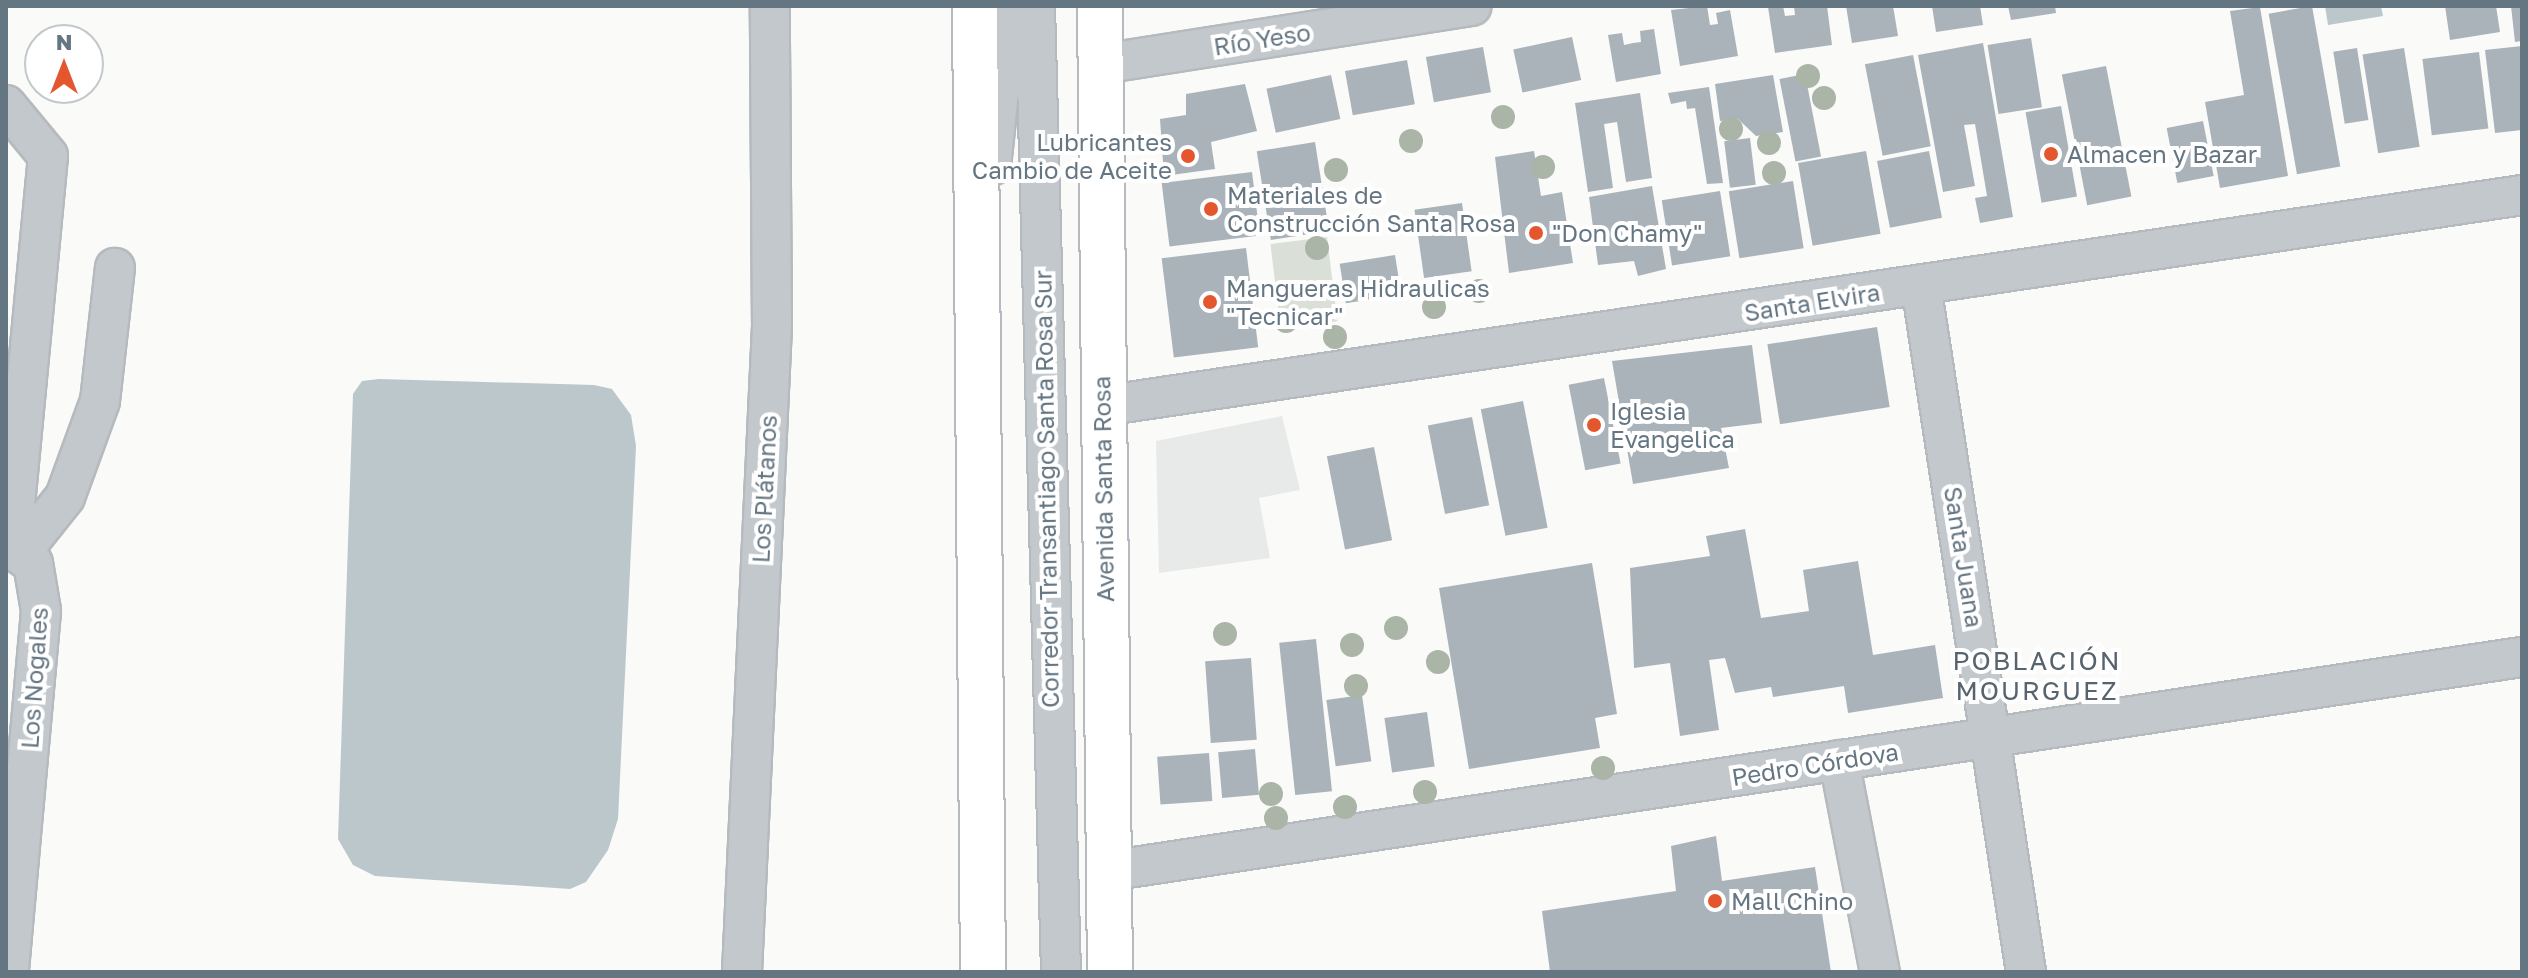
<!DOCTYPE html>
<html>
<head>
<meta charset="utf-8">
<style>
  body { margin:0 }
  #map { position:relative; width:2528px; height:978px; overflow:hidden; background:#fafaf8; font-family:"Golos Text",sans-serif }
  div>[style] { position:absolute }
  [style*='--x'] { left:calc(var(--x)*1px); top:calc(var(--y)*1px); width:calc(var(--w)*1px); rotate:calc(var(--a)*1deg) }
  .built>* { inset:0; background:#e8e9e9 }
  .green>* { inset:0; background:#dadfd7; transform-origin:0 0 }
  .water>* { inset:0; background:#bbc7cb }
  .building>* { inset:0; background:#aab3b9; transform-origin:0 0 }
  .roads { filter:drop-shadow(2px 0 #b5babe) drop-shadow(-2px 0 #b5babe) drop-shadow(0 2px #b5babe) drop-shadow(0 -2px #b5babe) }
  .minor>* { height:38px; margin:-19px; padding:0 19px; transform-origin:19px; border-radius:19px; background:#c3c8cc }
  .major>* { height:44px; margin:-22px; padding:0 22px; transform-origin:22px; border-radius:22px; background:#fff }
  .trees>* { width:24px; height:24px; margin:-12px; border-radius:50%; background:#aab4a7 }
  .dots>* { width:22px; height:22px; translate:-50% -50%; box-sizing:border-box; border:4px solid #fff; border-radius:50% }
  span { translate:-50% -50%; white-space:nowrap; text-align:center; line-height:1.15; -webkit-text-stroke:8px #fff; paint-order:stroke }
  .street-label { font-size:24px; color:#657683 }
  .poi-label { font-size:24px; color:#657683 }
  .right { translate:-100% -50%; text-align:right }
  .left { translate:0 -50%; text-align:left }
  .neighbourhood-label { font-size:26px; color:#57646e; letter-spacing:2px }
  .frame { position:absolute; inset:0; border:8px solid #657683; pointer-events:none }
  .north { position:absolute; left:24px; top:24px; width:80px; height:80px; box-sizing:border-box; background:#fff; border:2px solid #c1c8cd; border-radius:50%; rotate:0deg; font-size:22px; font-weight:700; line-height:32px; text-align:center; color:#657683 }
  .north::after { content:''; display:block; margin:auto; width:28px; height:36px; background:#e4572e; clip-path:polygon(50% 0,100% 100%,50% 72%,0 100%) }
</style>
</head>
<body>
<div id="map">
  <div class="built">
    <i style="clip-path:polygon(1282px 416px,1300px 490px,1259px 498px,1270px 558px,1159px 573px,1156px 441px)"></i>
  </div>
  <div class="green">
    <i style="left:1327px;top:237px;width:85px;height:57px;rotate:83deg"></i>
  </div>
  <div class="water">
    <i style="clip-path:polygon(2325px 6px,2381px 6px,2383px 16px,2328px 25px)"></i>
    <i style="clip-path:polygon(379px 379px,594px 385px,612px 389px,631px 415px,636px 446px,618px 819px,608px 850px,586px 882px,570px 889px,375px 876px,353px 865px,338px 839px,353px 394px,362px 381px)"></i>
  </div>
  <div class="building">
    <i style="clip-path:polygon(1707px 6px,1710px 25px,1718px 24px,1716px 13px,1730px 10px,1738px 56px,1680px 66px,1671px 10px)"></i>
    <i style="clip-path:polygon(1783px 6px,1785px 16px,1795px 15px,1794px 6px,1827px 6px,1832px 45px,1775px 53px,1768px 7px)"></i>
    <i style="clip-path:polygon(1846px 6px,1893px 6px,1898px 36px,1852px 43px)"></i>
    <i style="clip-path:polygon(1932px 6px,1980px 6px,1983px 25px,1936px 32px)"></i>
    <i style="clip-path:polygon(2008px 6px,2055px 6px,2056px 13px,2011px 20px)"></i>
    <i style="left:2312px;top:6px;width:163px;height:44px;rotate:80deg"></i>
    <i style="clip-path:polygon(2445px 6px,2496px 6px,2500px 32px,2450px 40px)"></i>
    <i style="clip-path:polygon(2511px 6px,2522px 6px,2522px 41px,2515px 42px)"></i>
    <i style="clip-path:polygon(2260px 7px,2288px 176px,2220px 188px,2205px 102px,2244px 95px,2230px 11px)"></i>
    <i style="clip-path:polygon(1654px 29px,1661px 74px,1616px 82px,1608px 35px,1622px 33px,1624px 45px,1633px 43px,1641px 42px,1640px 31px)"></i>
    <i style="left:1572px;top:37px;width:44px;height:60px;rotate:78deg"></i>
    <i style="left:2031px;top:38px;width:70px;height:44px;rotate:81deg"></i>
    <i style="clip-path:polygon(1983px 43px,2013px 217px,1980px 223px,1975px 198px,1987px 196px,1975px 124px,1964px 125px,1975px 186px,1943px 192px,1918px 55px)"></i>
    <i style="clip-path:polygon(2522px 46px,2522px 130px,2495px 133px,2485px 50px)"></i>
    <i style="left:1483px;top:47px;width:46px;height:58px;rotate:80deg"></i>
    <i style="left:2357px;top:48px;width:73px;height:24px;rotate:81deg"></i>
    <i style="left:2404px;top:48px;width:100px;height:42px;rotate:81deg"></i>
    <i style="left:2479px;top:52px;width:77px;height:57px;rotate:83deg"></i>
    <i style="left:1913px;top:55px;width:93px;height:49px;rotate:79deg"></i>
    <i style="left:1407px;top:60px;width:45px;height:63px;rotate:80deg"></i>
    <i style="left:2106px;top:66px;width:133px;height:45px;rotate:79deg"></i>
    <i style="left:1805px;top:74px;width:84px;height:26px;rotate:79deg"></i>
    <i style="left:1331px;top:75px;width:45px;height:66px;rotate:78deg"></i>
    <i style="clip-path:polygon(1773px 75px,1783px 132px,1756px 136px,1738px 119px,1720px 121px,1715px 84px)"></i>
    <i style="clip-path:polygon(1245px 84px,1257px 131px,1211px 142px,1215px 169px,1164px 176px,1160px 119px,1186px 115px,1186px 94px)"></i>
    <i style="clip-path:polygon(1709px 87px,1723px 183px,1707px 184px,1695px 108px,1687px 109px,1686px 101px,1671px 104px,1668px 93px)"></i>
    <i style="clip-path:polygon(1640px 93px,1652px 178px,1626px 182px,1617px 122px,1604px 124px,1613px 188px,1588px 192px,1575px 103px)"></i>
    <i style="left:2061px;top:106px;width:92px;height:36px;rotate:80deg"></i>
    <i style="left:2203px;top:121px;width:56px;height:37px;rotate:79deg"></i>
    <i style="left:1750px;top:138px;width:47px;height:26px;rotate:83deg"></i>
    <i style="left:1315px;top:142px;width:90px;height:59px;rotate:81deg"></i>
    <i style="clip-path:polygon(1534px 151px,1541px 196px,1562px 192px,1573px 263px,1509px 273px,1495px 157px)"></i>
    <i style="left:1866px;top:151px;width:84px;height:69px;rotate:80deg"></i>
    <i style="left:1929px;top:151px;width:68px;height:53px;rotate:79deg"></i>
    <i style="left:1252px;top:172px;width:64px;height:91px;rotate:83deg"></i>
    <i style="left:1793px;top:181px;width:68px;height:65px;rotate:81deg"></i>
    <i style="clip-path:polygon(1652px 186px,1666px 269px,1638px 276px,1634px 261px,1598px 265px,1589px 197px)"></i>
    <i style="left:1720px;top:191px;width:66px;height:59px;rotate:81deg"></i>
    <i style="left:1462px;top:203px;width:69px;height:48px;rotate:82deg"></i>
    <i style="left:1246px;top:248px;width:100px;height:85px;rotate:83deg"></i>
    <i style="left:1395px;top:255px;width:40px;height:56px;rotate:81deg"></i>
    <i style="left:1877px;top:327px;width:81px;height:111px;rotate:81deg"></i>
    <i style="clip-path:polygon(1752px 345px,1762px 423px,1721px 428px,1729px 468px,1633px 484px,1612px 361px)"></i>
    <i style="left:1604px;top:378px;width:87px;height:36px;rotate:79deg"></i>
    <i style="left:1523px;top:401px;width:129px;height:43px;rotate:79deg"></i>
    <i style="left:1472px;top:417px;width:90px;height:45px;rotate:79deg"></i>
    <i style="left:1374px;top:447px;width:95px;height:48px;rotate:79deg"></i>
    <i style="clip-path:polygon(1745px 529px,1761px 618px,1809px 611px,1803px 570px,1858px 561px,1873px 655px,1935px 645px,1943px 698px,1848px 713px,1844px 686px,1773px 697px,1771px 687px,1735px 693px,1725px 658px,1709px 660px,1719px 730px,1680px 736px,1670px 663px,1634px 668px,1630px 568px,1710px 556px,1706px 536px)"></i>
    <i style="clip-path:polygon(1592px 563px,1617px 714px,1595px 718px,1600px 748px,1469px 769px,1439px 588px)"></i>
    <i style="left:1316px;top:639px;width:153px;height:37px;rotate:84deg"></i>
    <i style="left:1251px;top:658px;width:82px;height:46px;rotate:86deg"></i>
    <i style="left:1362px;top:695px;width:67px;height:36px;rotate:82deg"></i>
    <i style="left:1427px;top:712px;width:55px;height:43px;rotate:82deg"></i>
    <i style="left:1255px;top:749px;width:46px;height:37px;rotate:85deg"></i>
    <i style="left:1209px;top:753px;width:48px;height:52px;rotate:86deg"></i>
    <i style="clip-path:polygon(1716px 836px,1722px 881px,1815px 867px,1831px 972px,1550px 972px,1542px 911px,1676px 891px,1671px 846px)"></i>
  </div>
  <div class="roads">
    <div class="minor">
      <i style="--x:1035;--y:6;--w:966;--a:88.46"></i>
      <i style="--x:1101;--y:64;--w:375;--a:-8.9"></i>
      <i style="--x:6;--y:105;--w:66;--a:50.5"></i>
      <i style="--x:48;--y:156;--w:393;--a:95.4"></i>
      <i style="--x:991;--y:166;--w:161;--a:-83.9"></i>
      <i style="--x:1921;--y:285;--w:695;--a:81.31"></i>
      <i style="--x:1102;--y:406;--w:1436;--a:-8.45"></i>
      <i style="--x:6;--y:545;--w:32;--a:34"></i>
      <i style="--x:33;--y:563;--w:49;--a:80.5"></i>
      <i style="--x:41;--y:611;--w:362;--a:95.1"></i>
      <i style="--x:22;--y:551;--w:69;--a:-51.5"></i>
      <i style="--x:65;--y:497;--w:102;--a:-70"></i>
      <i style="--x:100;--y:401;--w:134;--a:-83.6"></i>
      <i style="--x:1839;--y:760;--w:216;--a:79.1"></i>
      <i style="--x:1108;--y:871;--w:1430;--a:-8.61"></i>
      <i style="--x:742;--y:972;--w:646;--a:-87.34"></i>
      <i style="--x:772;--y:327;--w:321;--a:-90.4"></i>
    </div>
    <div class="major">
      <i style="--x:975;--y:6;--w:966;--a:89.53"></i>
      <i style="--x:1100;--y:6;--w:966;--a:89.41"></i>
    </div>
  </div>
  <div class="trees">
    <i style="left:1808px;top:76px"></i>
    <i style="left:1824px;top:98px"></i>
    <i style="left:1503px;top:117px"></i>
    <i style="left:1731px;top:129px"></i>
    <i style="left:1411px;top:141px"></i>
    <i style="left:1769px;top:143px"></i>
    <i style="left:1543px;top:167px"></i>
    <i style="left:1336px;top:170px"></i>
    <i style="left:1774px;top:173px"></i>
    <i style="left:1317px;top:248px"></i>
    <i style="left:1479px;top:291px"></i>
    <i style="left:1434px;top:307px"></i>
    <i style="left:1286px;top:321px"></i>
    <i style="left:1335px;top:337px"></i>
    <i style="left:1396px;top:628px"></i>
    <i style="left:1225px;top:634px"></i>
    <i style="left:1352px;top:645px"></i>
    <i style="left:1438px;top:662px"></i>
    <i style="left:1356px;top:686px"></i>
    <i style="left:1603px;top:768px"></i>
    <i style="left:1425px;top:792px"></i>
    <i style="left:1271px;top:794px"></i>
    <i style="left:1345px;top:807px"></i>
    <i style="left:1276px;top:818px"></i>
  </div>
  <div class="dots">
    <i style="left:2051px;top:154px;background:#e4572e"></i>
    <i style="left:1188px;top:156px;background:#e4572e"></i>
    <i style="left:1211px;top:209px;background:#e4572e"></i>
    <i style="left:1536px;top:233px;background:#e4572e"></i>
    <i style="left:1210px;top:302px;background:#e4572e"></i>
    <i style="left:1594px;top:425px;background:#e4572e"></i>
    <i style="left:1715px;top:901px;background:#e4572e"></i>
  </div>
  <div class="street-label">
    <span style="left:1262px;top:39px;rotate:-9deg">Río Yeso</span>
    <span style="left:1812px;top:302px;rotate:-9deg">Santa Elvira</span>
    <span style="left:764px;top:489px;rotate:-87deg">Los Plátanos</span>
    <span style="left:1046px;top:489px;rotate:-91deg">Corredor Transantiago Santa Rosa Sur</span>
    <span style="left:1103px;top:489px;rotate:-91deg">Avenida Santa Rosa</span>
    <span style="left:1964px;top:557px;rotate:81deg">Santa Juana</span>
    <span style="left:34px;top:678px;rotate:-86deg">Los Nogales</span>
    <span style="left:1815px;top:764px;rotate:-9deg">Pedro Córdova</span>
  </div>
  <div class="poi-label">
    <span class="right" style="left:1172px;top:156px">Lubricantes<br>Cambio de Aceite</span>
    <span class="left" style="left:2067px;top:154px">Almacen y Bazar</span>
    <span class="left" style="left:1227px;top:209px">Materiales de<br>Construcción Santa Rosa</span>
    <span class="left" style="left:1552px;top:233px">"Don Chamy"</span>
    <span class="left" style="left:1226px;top:302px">Mangueras Hidraulicas<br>"Tecnicar"</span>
    <span class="left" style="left:1610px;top:425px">Iglesia<br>Evangelica</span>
    <span class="left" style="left:1731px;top:901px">Mall Chino</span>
  </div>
  <div class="neighbourhood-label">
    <span style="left:2037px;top:676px">POBLACIÓN<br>MOURGUEZ</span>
  </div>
  <div class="frame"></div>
  <div class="north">N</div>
</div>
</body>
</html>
